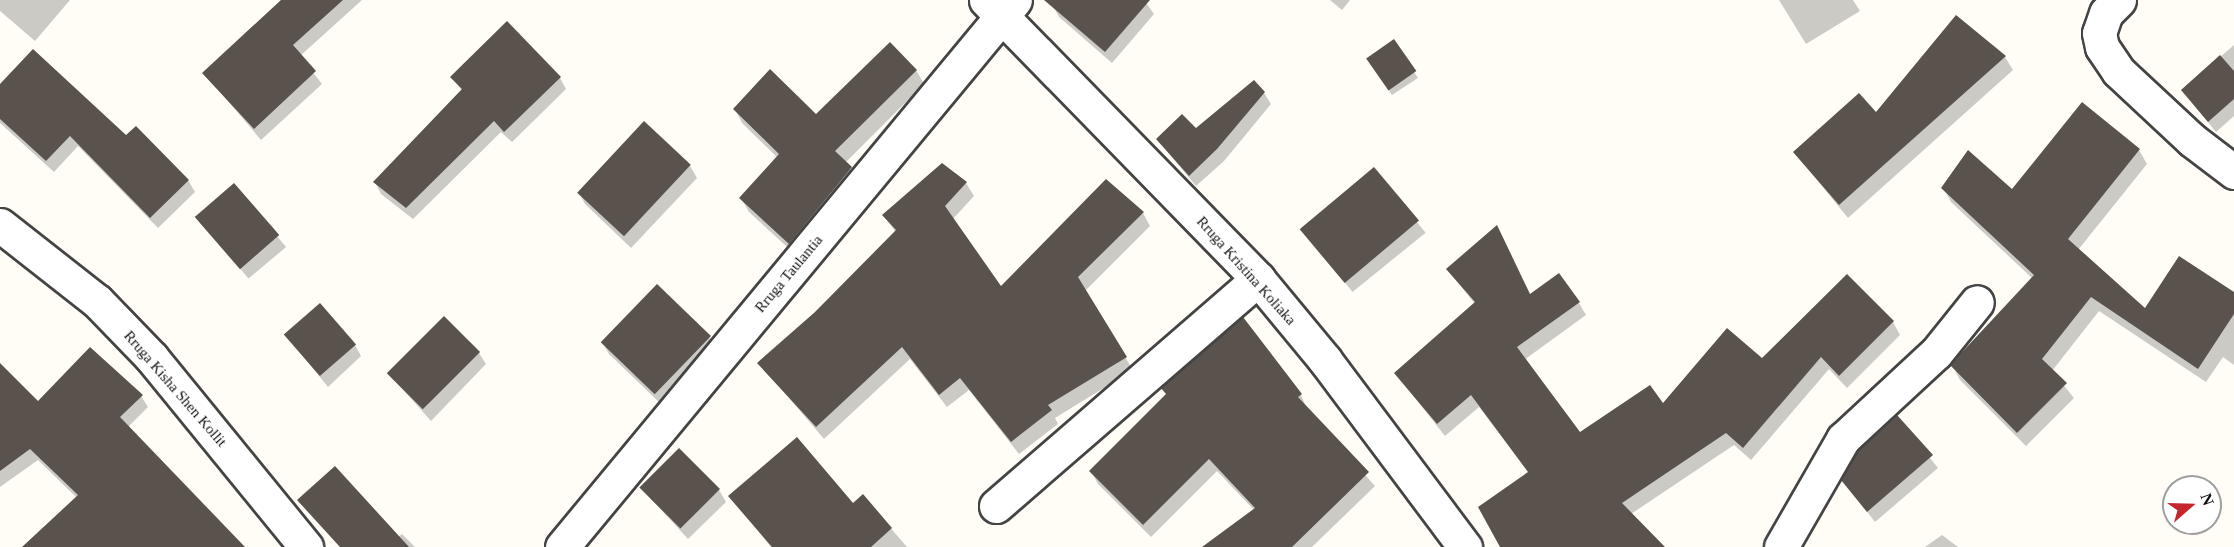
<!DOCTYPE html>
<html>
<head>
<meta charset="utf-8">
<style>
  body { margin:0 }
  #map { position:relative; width:2234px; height:547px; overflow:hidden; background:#fffdf5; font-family:Georgia,serif }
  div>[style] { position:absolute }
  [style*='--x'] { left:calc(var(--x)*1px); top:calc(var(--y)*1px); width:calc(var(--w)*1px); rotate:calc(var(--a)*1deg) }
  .shadow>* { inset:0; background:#0003; transform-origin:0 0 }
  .building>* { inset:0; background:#5a524d; transform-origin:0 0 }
  .roads { filter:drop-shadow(2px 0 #444) drop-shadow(-2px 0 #444) drop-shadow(0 2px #444) drop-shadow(0 -2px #444) }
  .minor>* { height:33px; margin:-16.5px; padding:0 16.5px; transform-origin:16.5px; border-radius:16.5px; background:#fff }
  .tertiary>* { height:33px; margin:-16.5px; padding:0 16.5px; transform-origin:16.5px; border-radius:16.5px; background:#fff }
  span { translate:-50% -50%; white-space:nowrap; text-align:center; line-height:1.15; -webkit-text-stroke:6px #fff; paint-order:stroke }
  .street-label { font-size:15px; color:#111 }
  .north { position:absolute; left:2162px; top:475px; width:60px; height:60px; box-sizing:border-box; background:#fff; border:2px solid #a0a0a0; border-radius:50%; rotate:70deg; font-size:16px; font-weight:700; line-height:24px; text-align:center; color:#111 }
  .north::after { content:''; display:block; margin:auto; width:21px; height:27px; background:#c4262e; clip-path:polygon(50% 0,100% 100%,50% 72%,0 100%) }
</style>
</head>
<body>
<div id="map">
  <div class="shadow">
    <i style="clip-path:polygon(0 0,70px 0,35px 41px,0 11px)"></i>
    <i style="clip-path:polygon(283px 0,362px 0,300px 56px,322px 84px,261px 140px,204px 73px)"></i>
    <i style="clip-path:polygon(1058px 0,1144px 0,1154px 14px,1112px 63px,1059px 17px,1053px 6px)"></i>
    <i style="clip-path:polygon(1330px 0,1350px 0,1342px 10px)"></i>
    <i style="clip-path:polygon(1779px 0,1853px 0,1860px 11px,1806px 44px)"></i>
    <i style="clip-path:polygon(1957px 17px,2005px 57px,2013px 70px,1848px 218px,1795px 153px,1876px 114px)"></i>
    <i style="clip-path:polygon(1394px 41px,1418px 78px,1392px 95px,1371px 64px)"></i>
    <i style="clip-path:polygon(2234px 45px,2234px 116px,2216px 132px,2182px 90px)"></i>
    <i style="clip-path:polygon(916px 70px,924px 84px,845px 163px,859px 182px,797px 256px,749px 212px,741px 198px,778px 158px,742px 123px,735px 109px,816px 116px)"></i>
    <i style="clip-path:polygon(452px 77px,560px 78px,566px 89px,512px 142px,501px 132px,413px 219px,381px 194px,375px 182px,462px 91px)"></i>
    <i style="clip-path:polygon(0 87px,126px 137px,188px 180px,195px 192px,158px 228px,78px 146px,54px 172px,0 123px)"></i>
    <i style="clip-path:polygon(1264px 93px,1271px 104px,1224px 161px,1196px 186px,1157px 139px,1196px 130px)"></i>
    <i style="clip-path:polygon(644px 123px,690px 166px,697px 178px,631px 248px,585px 204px,579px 193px)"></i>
    <i style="clip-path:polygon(2139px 150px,2147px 164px,2078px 250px,2146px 311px,2234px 294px,2234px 365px,2223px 357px,2206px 382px,2099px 311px,2052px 371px,2074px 398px,2026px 446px,1960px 380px,1952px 365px,2033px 279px,1951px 202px,1943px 188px,2012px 191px)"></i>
    <i style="clip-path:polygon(942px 165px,966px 183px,974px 196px,953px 219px,1000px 288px,1143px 213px,1150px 226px,1085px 291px,1133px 370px,1055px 418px,1058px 424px,1019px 454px,969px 390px,947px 407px,910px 359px,824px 439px,759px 363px,816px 313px,896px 233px,884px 215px)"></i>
    <i style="left:1374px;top:169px;width:82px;height:94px;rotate:51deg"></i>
    <i style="left:234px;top:185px;width:81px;height:49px;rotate:50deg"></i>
    <i style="clip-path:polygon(1448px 270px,1530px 296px,1579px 303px,1586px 315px,1524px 360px,1580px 434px,1663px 406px,1762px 360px,1847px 276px,1893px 322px,1900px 335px,1847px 388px,1829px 369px,1751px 460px,1734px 445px,1631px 514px,1663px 547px,1501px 547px,1529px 473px,1479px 407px,1445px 436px,1396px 374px,1475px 304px)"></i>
    <i style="clip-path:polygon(1243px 319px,1301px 395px,1307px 409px,1375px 486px,1312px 547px,1205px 547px,1254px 510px,1217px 471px,1151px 537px,1098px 484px,1091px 471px)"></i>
    <i style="clip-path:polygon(286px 335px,355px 345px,361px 356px,328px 387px)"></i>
    <i style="clip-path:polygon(709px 337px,716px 348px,663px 406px,609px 354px,602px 342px)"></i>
    <i style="clip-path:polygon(479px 353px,486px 364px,431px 421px,389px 374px)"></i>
    <i style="clip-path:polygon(0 365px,38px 403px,141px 396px,148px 407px,128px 427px,241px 547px,24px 547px,77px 498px,38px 460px,0 487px)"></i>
    <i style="clip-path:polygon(1897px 417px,1938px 468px,1875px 522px,1843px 480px)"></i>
    <i style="clip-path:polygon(641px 488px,719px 490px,726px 502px,688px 539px)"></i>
    <i style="clip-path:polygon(730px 496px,853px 505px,863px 496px,907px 547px,771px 547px)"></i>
    <i style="clip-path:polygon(299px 500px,398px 537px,402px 534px,415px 547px,340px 547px)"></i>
    <i style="clip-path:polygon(1942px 535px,1958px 547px,1925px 547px)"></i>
  </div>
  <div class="building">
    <i style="clip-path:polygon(281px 0,343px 0,293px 45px,316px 71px,254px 129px,202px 73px)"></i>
    <i style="clip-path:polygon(1044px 0,1150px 0,1105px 52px)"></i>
    <i style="clip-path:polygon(1956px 15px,2006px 56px,1839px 205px,1793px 152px,1859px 93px,1876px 112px)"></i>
    <i style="clip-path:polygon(507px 21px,561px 77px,504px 132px,494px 121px,406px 208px,373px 182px,462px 89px,450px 77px)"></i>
    <i style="left:1394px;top:39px;width:39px;height:34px;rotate:55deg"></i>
    <i style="clip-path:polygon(890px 42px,917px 70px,835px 151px,852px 167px,789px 244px,739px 198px,779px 154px,733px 109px,770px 69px,816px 114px)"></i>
    <i style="clip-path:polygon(33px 49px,126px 135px,136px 126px,189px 180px,150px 218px,70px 136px,46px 161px,0 119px,0 84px)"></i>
    <i style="clip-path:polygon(2220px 55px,2234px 71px,2234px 99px,2208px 122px,2181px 90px)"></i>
    <i style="clip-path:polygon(1254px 80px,1265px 92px,1217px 149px,1189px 176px,1156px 139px,1182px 114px,1196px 128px)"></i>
    <i style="clip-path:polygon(2082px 102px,2140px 149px,2068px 239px,2145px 308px,2179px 256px,2234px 292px,2234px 314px,2198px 369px,2091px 297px,2042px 359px,2067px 383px,2017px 433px,1950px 365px,2034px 275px,1941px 188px,1968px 150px,2012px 189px)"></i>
    <i style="left:644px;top:121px;width:64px;height:98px;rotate:43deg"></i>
    <i style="clip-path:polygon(942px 163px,967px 182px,945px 206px,1001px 286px,1106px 179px,1144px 212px,1078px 277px,1127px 357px,1048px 405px,1052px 410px,1011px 442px,960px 378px,939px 395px,902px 347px,816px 427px,757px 363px,815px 312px,896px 230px,882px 215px)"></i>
    <i style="left:1374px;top:167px;width:70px;height:97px;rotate:50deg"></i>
    <i style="left:234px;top:183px;width:69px;height:52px;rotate:49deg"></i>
    <i style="clip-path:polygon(1497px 225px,1530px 294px,1559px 273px,1580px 302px,1517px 347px,1580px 432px,1650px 385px,1663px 403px,1727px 328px,1762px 358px,1847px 274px,1894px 321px,1839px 376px,1821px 357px,1743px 448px,1726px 433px,1622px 503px,1665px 547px,1500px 547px,1478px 507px,1528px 472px,1471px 395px,1437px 424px,1394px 373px,1475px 302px,1446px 269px)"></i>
    <i style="left:657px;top:284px;width:75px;height:81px;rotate:44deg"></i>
    <i style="left:320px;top:303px;width:55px;height:48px;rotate:49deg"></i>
    <i style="left:444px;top:316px;width:51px;height:81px;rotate:45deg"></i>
    <i style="clip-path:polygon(1243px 317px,1302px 394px,1298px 397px,1369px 472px,1292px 547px,1202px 547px,1255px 508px,1209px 459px,1143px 525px,1089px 471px,1166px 394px,1161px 388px)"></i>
    <i style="clip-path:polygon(90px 347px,143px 395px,120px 417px,245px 547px,22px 547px,78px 495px,30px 449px,0 471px,0 363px,38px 401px)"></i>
    <i style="clip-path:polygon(1897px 415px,1933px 455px,1867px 512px,1841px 480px,1858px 451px)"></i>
    <i style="clip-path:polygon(797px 437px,853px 503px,863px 494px,892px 528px,871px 547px,772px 547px,728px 496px)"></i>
    <i style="left:679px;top:448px;width:58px;height:56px;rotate:45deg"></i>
    <i style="clip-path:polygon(335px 466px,409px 547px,340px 547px,297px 500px)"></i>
  </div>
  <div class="roads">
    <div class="minor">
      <i style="--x:2119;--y:0;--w:18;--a:135"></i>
      <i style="--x:2106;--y:13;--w:21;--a:109"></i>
      <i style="--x:2099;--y:33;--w:14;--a:78"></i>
      <i style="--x:2102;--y:47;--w:29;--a:56"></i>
      <i style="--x:2118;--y:71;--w:101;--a:43"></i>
      <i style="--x:2192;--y:140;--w:53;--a:37.3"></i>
      <i style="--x:0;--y:225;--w:123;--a:38.1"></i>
      <i style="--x:97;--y:301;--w:79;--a:46"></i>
      <i style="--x:152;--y:358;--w:244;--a:50.8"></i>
      <i style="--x:996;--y:506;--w:347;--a:-40.9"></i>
      <i style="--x:1781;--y:547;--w:125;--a:-60.1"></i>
      <i style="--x:1843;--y:439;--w:127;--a:-42.8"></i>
      <i style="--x:1936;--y:353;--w:65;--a:-51.2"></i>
    </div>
    <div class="tertiary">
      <i style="--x:986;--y:0;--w:390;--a:45.7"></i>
      <i style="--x:1258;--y:279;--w:105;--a:50.4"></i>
      <i style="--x:1325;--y:360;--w:234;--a:53.2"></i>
      <i style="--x:562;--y:547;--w:710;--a:-50.37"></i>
    </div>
  </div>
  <div class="street-label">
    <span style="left:1246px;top:271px;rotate:48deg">Rruga Kristina Koliaka</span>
    <span style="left:789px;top:274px;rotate:-50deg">Rruga Taulantia</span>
    <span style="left:175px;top:389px;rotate:49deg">Rruga Kisha Shen Kollit</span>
  </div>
  <div class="north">N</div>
</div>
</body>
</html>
